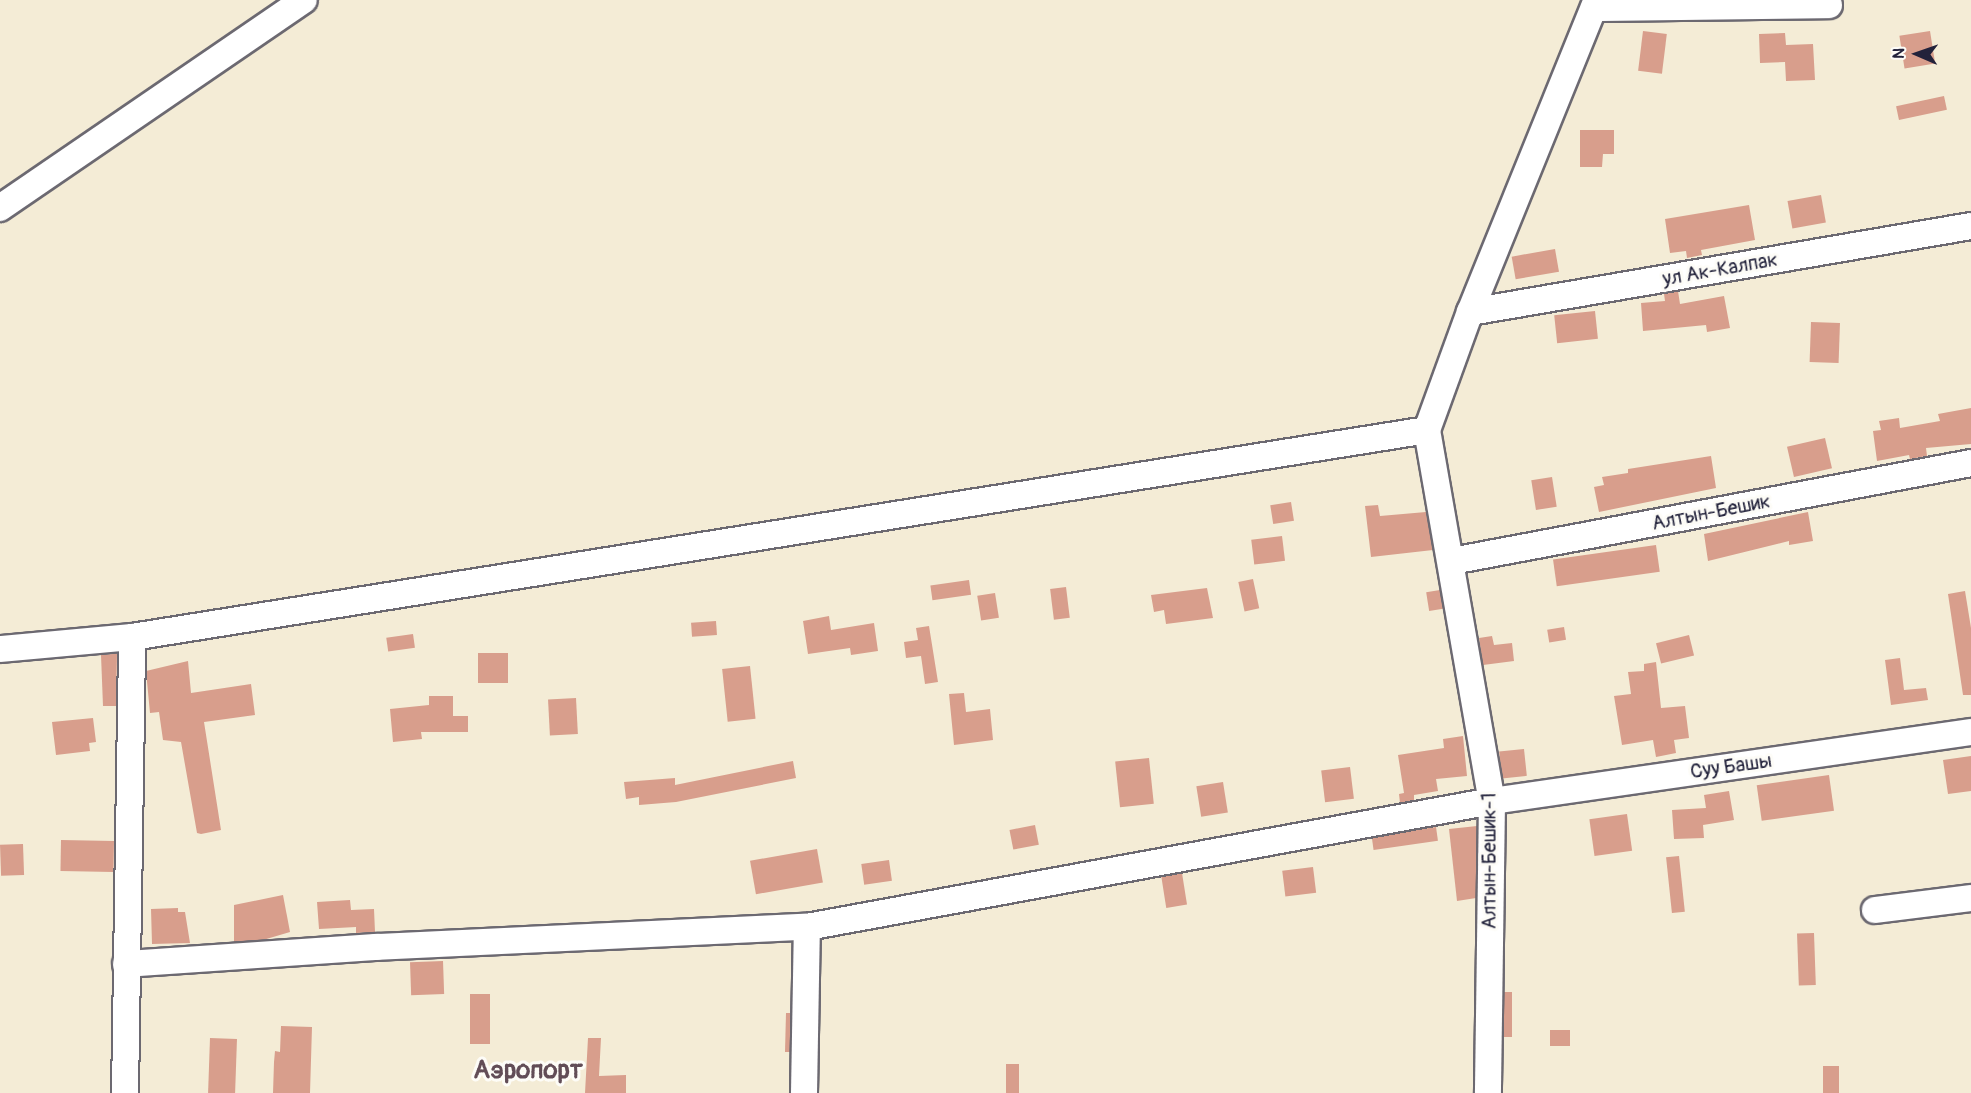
<!DOCTYPE html>
<html>
<head>
<meta charset="utf-8">
<style>
  body { margin:0 }
  #map { position:relative; width:1971px; height:1093px; overflow:hidden; background:#f4ecd6; font-family:Pangolin,sans-serif }
  div>[style] { position:absolute }
  [style*='--x'] { left:calc(var(--x)*1px); top:calc(var(--y)*1px); width:calc(var(--w)*1px); rotate:calc(var(--a)*1deg) }
  .building>* { inset:0; background:#d89e8c; transform-origin:0 0 }
  .roads { filter:drop-shadow(2px 0 #6c6971) drop-shadow(-2px 0 #6c6971) drop-shadow(0 2px #6c6971) drop-shadow(0 -2px #6c6971) }
  .minor>* { height:26px; margin:-13px; padding:0 13px; transform-origin:13px; border-radius:13px; background:#fff }
  span { translate:-50% -50%; white-space:nowrap; text-align:center; line-height:1.15; -webkit-text-stroke:6px #fdfcf7; paint-order:stroke }
  .street-label { font-size:20px; color:#22223b }
  .district-label { font-size:26px; color:#624d57; font-weight:700 }
  .north { position:absolute; left:1887px; top:24px; width:60px; height:60px; -webkit-text-stroke:4px #fdfcf7; paint-order:stroke; rotate:272deg; font-size:16px; font-weight:700; line-height:24px; text-align:center; color:#22223b }
  .north::after { content:''; display:block; margin:auto; width:21px; height:27px; background:#22223b; clip-path:polygon(50% 0,100% 100%,50% 72%,0 100%) }
</style>
</head>
<body>
<div id="map">
  <div class="building">
    <i style="left:1643px;top:31px;width:24px;height:40px;rotate:7deg"></i>
    <i style="left:1930px;top:31px;width:33px;height:31px;rotate:81deg"></i>
    <i style="clip-path:polygon(1785px 33px,1786px 45px,1813px 44px,1815px 80px,1786px 81px,1785px 62px,1760px 63px,1759px 34px)"></i>
    <i style="left:1944px;top:96px;width:14px;height:49px;rotate:78deg"></i>
    <i style="clip-path:polygon(1580px 130px,1614px 130px,1614px 154px,1603px 154px,1602px 167px,1580px 167px)"></i>
    <i style="left:1821px;top:195px;width:28px;height:34px;rotate:80deg"></i>
    <i style="clip-path:polygon(1749px 205px,1755px 240px,1701px 250px,1702px 255px,1687px 258px,1686px 251px,1670px 253px,1665px 219px)"></i>
    <i style="left:1555px;top:249px;width:23px;height:44px;rotate:80deg"></i>
    <i style="clip-path:polygon(1678px 291px,1680px 304px,1724px 296px,1730px 328px,1707px 332px,1706px 325px,1643px 331px,1641px 303px,1665px 301px,1664px 294px)"></i>
    <i style="left:1595px;top:311px;width:28px;height:41px;rotate:84deg"></i>
    <i style="left:1811px;top:322px;width:29px;height:40px;rotate:2deg"></i>
    <i style="clip-path:polygon(1971px 408px,1971px 444px,1926px 448px,1927px 456px,1910px 459px,1909px 455px,1877px 461px,1873px 431px,1881px 430px,1879px 421px,1899px 418px,1900px 428px,1940px 421px,1938px 414px)"></i>
    <i style="left:1825px;top:438px;width:31px;height:39px;rotate:77deg"></i>
    <i style="clip-path:polygon(1711px 456px,1716px 488px,1599px 512px,1594px 487px,1604px 485px,1602px 477px,1628px 473px,1628px 469px)"></i>
    <i style="left:1552px;top:477px;width:30px;height:21px;rotate:81deg"></i>
    <i style="left:1291px;top:502px;width:19px;height:21px;rotate:81deg"></i>
    <i style="clip-path:polygon(1378px 505px,1380px 516px,1426px 512px,1433px 550px,1371px 557px,1365px 506px)"></i>
    <i style="clip-path:polygon(1808px 512px,1813px 541px,1789px 545px,1789px 541px,1708px 561px,1704px 534px)"></i>
    <i style="left:1282px;top:536px;width:25px;height:31px;rotate:83deg"></i>
    <i style="left:1656px;top:545px;width:27px;height:104px;rotate:82deg"></i>
    <i style="left:1253px;top:579px;width:30px;height:15px;rotate:78deg"></i>
    <i style="left:969px;top:580px;width:15px;height:39px;rotate:82deg"></i>
    <i style="left:1066px;top:587px;width:31px;height:16px;rotate:83deg"></i>
    <i style="clip-path:polygon(1207px 588px,1213px 618px,1166px 624px,1164px 610px,1154px 612px,1151px 595px)"></i>
    <i style="left:1440px;top:590px;width:19px;height:14px;rotate:81deg"></i>
    <i style="clip-path:polygon(1965px 591px,1971px 628px,1971px 695px,1963px 695px,1948px 594px)"></i>
    <i style="left:995px;top:593px;width:25px;height:18px;rotate:81deg"></i>
    <i style="clip-path:polygon(829px 616px,831px 630px,874px 623px,878px 651px,851px 655px,850px 648px,808px 654px,803px 621px)"></i>
    <i style="left:716px;top:621px;width:14px;height:25px;rotate:86deg"></i>
    <i style="clip-path:polygon(929px 626px,938px 682px,925px 684px,921px 656px,906px 658px,904px 642px,918px 640px,916px 628px)"></i>
    <i style="left:1564px;top:627px;width:13px;height:17px;rotate:81deg"></i>
    <i style="left:413px;top:634px;width:14px;height:27px;rotate:82deg"></i>
    <i style="left:1689px;top:635px;width:21px;height:34px;rotate:76deg"></i>
    <i style="clip-path:polygon(1492px 636px,1494px 645px,1512px 643px,1514px 661px,1483px 665px,1479px 638px)"></i>
    <i style="left:478px;top:653px;width:30px;height:30px"></i>
    <i style="clip-path:polygon(113px 654px,117px 654px,116px 706px,103px 706px,101px 655px)"></i>
    <i style="clip-path:polygon(1900px 658px,1904px 690px,1926px 688px,1928px 700px,1891px 705px,1885px 660px)"></i>
    <i style="clip-path:polygon(188px 661px,191px 693px,251px 684px,255px 715px,204px 722px,221px 830px,201px 834px,197px 833px,181px 742px,163px 740px,159px 712px,150px 713px,146px 671px)"></i>
    <i style="clip-path:polygon(1656px 662px,1661px 708px,1685px 706px,1689px 738px,1674px 740px,1676px 753px,1656px 757px,1653px 740px,1622px 745px,1614px 696px,1631px 694px,1628px 672px,1644px 671px,1644px 664px)"></i>
    <i style="left:750px;top:666px;width:53px;height:28px;rotate:84deg"></i>
    <i style="clip-path:polygon(964px 693px,966px 712px,990px 709px,993px 740px,954px 745px,949px 694px)"></i>
    <i style="clip-path:polygon(429px 696px,453px 696px,453px 716px,468px 716px,468px 732px,421px 732px,422px 739px,393px 742px,390px 709px,429px 705px)"></i>
    <i style="left:576px;top:698px;width:36px;height:28px;rotate:87deg"></i>
    <i style="clip-path:polygon(93px 718px,96px 742px,89px 743px,90px 751px,56px 755px,52px 722px)"></i>
    <i style="clip-path:polygon(1463px 736px,1467px 776px,1436px 779px,1438px 791px,1414px 795px,1414px 800px,1400px 803px,1399px 794px,1404px 793px,1398px 755px,1444px 748px,1443px 739px)"></i>
    <i style="left:1524px;top:749px;width:27px;height:25px;rotate:84deg"></i>
    <i style="clip-path:polygon(1971px 756px,1971px 791px,1948px 794px,1943px 760px)"></i>
    <i style="left:1149px;top:758px;width:46px;height:34px;rotate:84deg"></i>
    <i style="clip-path:polygon(793px 761px,796px 778px,676px 802px,639px 805px,639px 797px,626px 799px,624px 782px,675px 778px,675px 785px)"></i>
    <i style="left:1350px;top:767px;width:32px;height:29px;rotate:83deg"></i>
    <i style="left:1829px;top:775px;width:36px;height:73px;rotate:82deg"></i>
    <i style="left:1223px;top:782px;width:31px;height:27px;rotate:81deg"></i>
    <i style="clip-path:polygon(1729px 791px,1734px 820px,1703px 825px,1704px 838px,1674px 839px,1672px 810px,1706px 808px,1704px 795px)"></i>
    <i style="left:1627px;top:814px;width:37px;height:38px;rotate:82deg"></i>
    <i style="left:1035px;top:825px;width:20px;height:26px;rotate:79deg"></i>
    <i style="clip-path:polygon(1477px 826px,1476px 898px,1457px 901px,1449px 829px)"></i>
    <i style="left:1436px;top:827px;width:14px;height:65px;rotate:82deg"></i>
    <i style="left:61px;top:840px;width:53px;height:31px;rotate:1deg"></i>
    <i style="left:23px;top:844px;width:31px;height:23px;rotate:88deg"></i>
    <i style="left:817px;top:849px;width:34px;height:68px;rotate:80deg"></i>
    <i style="left:1679px;top:856px;width:56px;height:13px;rotate:84deg"></i>
    <i style="left:889px;top:860px;width:21px;height:28px;rotate:82deg"></i>
    <i style="left:1313px;top:867px;width:26px;height:31px;rotate:83deg"></i>
    <i style="left:1182px;top:873px;width:32px;height:21px;rotate:81deg"></i>
    <i style="clip-path:polygon(283px 895px,290px 932px,263px 940px,234px 942px,234px 905px)"></i>
    <i style="clip-path:polygon(350px 900px,351px 910px,374px 909px,375px 932px,356px 933px,356px 927px,319px 929px,317px 902px)"></i>
    <i style="clip-path:polygon(178px 908px,178px 912px,185px 912px,190px 943px,152px 944px,151px 909px)"></i>
    <i style="left:1814px;top:933px;width:52px;height:17px;rotate:88deg"></i>
    <i style="left:443px;top:961px;width:33px;height:33px;rotate:88deg"></i>
    <i style="left:1504px;top:992px;width:8px;height:45px"></i>
    <i style="left:470px;top:994px;width:20px;height:50px"></i>
    <i style="clip-path:polygon(786px 1013px,790px 1013px,790px 1052px,785px 1052px)"></i>
    <i style="clip-path:polygon(281px 1026px,312px 1027px,310px 1093px,273px 1093px,274px 1062px,275px 1051px,280px 1052px)"></i>
    <i style="left:1550px;top:1030px;width:20px;height:16px"></i>
    <i style="left:210px;top:1038px;width:27px;height:55px;rotate:2deg"></i>
    <i style="clip-path:polygon(588px 1038px,601px 1038px,599px 1076px,626px 1075px,626px 1093px,585px 1093px)"></i>
    <i style="left:1006px;top:1064px;width:13px;height:29px"></i>
    <i style="left:1823px;top:1066px;width:16px;height:27px"></i>
  </div>
  <div class="roads">
    <div class="minor">
      <i style="--x:1594;--y:8;--w:235;--a:-0.7"></i>
      <i style="--x:0;--y:208;--w:368;--a:-34.4"></i>
      <i style="--x:1470;--y:312;--w:508;--a:-9.74"></i>
      <i style="--x:1427;--y:430;--w:377;--a:80.1"></i>
      <i style="--x:1492;--y:801;--w:292;--a:90.8"></i>
      <i style="--x:1452;--y:561;--w:528;--a:-10.69"></i>
      <i style="--x:0;--y:649;--w:133;--a:-5.2"></i>
      <i style="--x:132;--y:637;--w:1311;--a:-9.08"></i>
      <i style="--x:1427;--y:430;--w:126;--a:-70"></i>
      <i style="--x:1470;--y:312;--w:337;--a:-67.9"></i>
      <i style="--x:1875;--y:910;--w:97;--a:-7.1"></i>
      <i style="--x:126;--y:964;--w:251;--a:-3.9"></i>
      <i style="--x:376;--y:947;--w:431;--a:-2.7"></i>
      <i style="--x:125;--y:1093;--w:456;--a:-89.1"></i>
      <i style="--x:804;--y:1093;--w:166;--a:-89"></i>
      <i style="--x:807;--y:927;--w:696;--a:-10.42"></i>
      <i style="--x:1492;--y:801;--w:484;--a:-8.2"></i>
    </div>
  </div>
  <div class="street-label">
    <span style="left:1720px;top:269px;rotate:-10deg">ул Ак-Калпак</span>
    <span style="left:1711px;top:512px;rotate:-11deg">Алтын-Бешик</span>
    <span style="left:1731px;top:766px;rotate:-8deg">Суу Башы</span>
    <span style="left:1489px;top:861px;rotate:-90deg">Алтын-Бешик-1</span>
  </div>
  <div class="district-label">
    <span style="left:528px;top:1071px">Аэропорт</span>
  </div>
  <div class="north">N</div>
</div>
</body>
</html>
